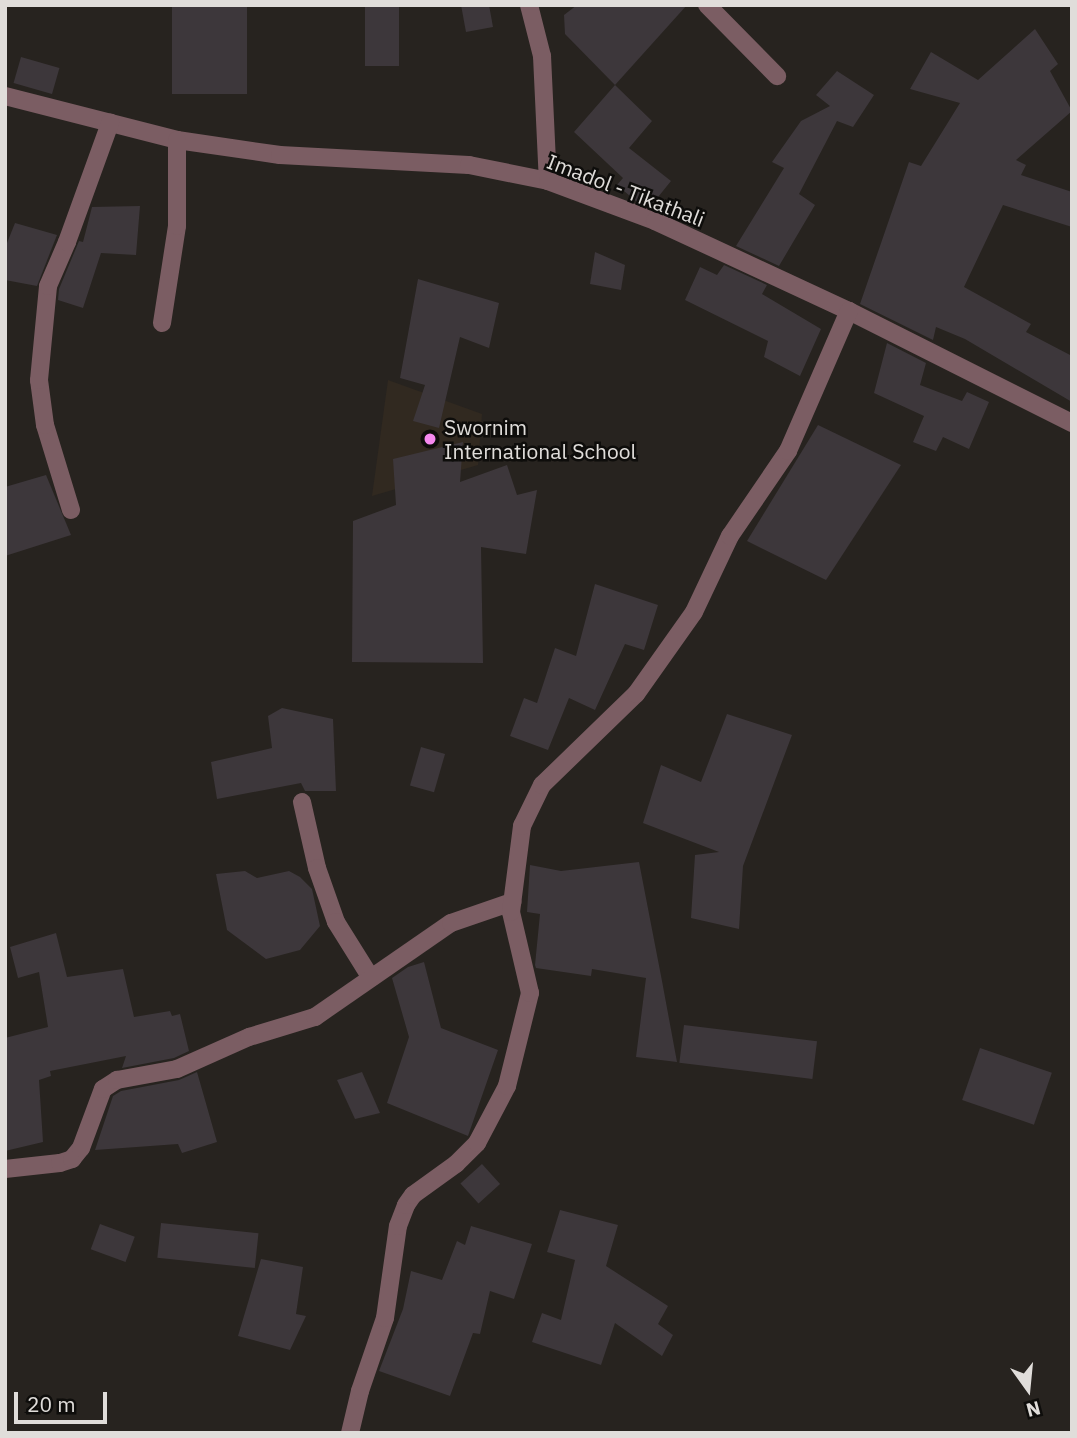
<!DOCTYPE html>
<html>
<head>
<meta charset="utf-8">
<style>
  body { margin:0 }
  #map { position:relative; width:1077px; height:1438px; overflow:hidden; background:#27231f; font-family:"IBM Plex Sans",sans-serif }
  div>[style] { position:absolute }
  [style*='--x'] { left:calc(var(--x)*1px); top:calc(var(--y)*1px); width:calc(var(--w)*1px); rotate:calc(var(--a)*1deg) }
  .built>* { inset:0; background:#312920 }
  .building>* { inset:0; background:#3d373b; transform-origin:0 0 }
  .minor>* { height:18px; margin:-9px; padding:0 9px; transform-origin:9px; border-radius:9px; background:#7b5d63 }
  .dots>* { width:19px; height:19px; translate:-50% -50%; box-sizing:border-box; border:4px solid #0e0d0b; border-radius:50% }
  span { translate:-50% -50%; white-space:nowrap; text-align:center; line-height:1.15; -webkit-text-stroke:5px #0e0d0b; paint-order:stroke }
  .street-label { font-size:21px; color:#e0ddda }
  .poi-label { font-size:21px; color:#e0ddda }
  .left { translate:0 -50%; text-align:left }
  .frame { position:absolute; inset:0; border:7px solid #e0ddda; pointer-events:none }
  .north { position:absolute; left:993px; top:1354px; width:70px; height:70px; -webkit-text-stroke:5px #0e0d0b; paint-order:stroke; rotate:165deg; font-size:19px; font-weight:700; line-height:28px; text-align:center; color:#e0ddda }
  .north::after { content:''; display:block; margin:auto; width:24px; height:32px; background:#e0ddda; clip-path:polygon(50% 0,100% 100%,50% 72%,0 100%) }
  .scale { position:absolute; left:14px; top:1392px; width:93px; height:32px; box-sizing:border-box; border:4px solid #e0ddda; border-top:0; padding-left:9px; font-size:21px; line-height:24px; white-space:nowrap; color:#e0ddda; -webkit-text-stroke:5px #0e0d0b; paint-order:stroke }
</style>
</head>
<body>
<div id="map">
  <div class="built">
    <i style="clip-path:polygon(388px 380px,482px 414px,478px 465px,372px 496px)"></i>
  </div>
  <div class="building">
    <i style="left:172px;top:5px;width:75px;height:89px"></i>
    <i style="left:365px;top:5px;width:34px;height:61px"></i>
    <i style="clip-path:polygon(461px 5px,489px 5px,493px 27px,466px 32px)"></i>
    <i style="clip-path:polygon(577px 5px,687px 5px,615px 85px,565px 34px,564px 15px)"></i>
    <i style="clip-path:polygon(1035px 29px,1058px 64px,1050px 71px,1072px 111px,1016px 160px,1026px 165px,1021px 175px,1072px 192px,1072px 227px,1003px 205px,964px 287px,1031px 324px,1026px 332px,1072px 356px,1072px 402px,965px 339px,936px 327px,933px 340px,860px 304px,909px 162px,921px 166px,960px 103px,910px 89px,931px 52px,978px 80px)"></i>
    <i style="left:21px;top:57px;width:40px;height:27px;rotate:16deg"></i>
    <i style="clip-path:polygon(837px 71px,874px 95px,853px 127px,837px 121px,799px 194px,815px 205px,779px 266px,736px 246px,784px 168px,772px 162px,801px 121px,830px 106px,816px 95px)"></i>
    <i style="clip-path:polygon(615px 85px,652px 121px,629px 148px,671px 181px,650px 207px,637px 202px,617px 185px,623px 178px,574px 132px)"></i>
    <i style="clip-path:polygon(140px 206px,136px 255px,101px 253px,83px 308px,58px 300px,59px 289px,79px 241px,83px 242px,92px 207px)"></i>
    <i style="clip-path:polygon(15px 223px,57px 235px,37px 286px,5px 280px,5px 248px)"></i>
    <i style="clip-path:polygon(595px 252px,625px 265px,621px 290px,590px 284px)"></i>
    <i style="clip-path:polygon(724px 265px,767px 285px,762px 294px,821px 329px,800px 376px,764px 357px,768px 341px,685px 300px,700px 267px,717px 275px)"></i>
    <i style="clip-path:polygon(418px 279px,499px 303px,489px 348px,460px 337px,439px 428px,413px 421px,425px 385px,400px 378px)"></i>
    <i style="clip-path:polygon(887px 343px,926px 363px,920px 385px,962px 401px,967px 392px,989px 402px,969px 449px,943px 437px,936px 451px,913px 442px,924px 416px,874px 393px)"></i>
    <i style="clip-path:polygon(818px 425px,901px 465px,826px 580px,747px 541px)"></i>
    <i style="clip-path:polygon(463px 442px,460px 482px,507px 465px,517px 495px,537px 490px,526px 554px,481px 547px,483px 663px,352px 662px,353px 521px,396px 505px,393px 459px)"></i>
    <i style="clip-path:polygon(46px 475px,71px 535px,5px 556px,5px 487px)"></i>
    <i style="clip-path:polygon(595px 584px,658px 605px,644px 650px,625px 644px,595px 710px,569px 698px,548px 750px,510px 736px,524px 698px,537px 703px,555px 648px,576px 656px)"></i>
    <i style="clip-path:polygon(282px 708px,333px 719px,336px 791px,305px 791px,301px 783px,217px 799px,211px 762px,272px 748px,268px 716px)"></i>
    <i style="clip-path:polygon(727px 714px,792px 735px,743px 866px,739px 929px,691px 918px,695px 855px,719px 852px,643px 823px,661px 765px,701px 782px)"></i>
    <i style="left:421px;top:747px;width:25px;height:40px;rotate:16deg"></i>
    <i style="clip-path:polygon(639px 862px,662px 981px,677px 1062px,636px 1057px,646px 978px,592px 969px,591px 976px,536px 968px,535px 965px,540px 914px,527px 912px,530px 865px,561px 871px)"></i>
    <i style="clip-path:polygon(245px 871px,257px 878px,289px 871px,300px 877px,312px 889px,320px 926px,300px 950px,266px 959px,227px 930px,216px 874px)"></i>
    <i style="clip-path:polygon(56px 933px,67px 977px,123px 969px,134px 1017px,170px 1011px,172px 1016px,180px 1014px,189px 1051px,174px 1058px,122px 1068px,126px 1056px,50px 1071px,51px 1076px,39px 1080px,43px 1142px,5px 1151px,5px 1038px,48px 1027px,39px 972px,18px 978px,10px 947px)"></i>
    <i style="clip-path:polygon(424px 962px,441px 1028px,498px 1050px,468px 1136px,387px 1103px,409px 1037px,392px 978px,408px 967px)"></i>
    <i style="left:684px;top:1025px;width:134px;height:38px;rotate:7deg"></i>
    <i style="left:980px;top:1048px;width:76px;height:55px;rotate:19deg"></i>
    <i style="clip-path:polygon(197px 1072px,217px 1142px,182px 1153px,178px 1144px,95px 1150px,113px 1096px,121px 1091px,179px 1080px)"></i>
    <i style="clip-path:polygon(362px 1072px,380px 1113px,355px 1119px,337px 1080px)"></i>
    <i style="left:482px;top:1164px;width:27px;height:29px;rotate:48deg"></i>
    <i style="clip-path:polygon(560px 1210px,618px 1225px,606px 1266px,668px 1306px,658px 1324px,673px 1335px,662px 1356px,615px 1323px,601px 1365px,532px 1342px,542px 1313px,561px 1320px,575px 1260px,547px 1252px)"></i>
    <i style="left:161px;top:1223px;width:98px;height:35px;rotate:6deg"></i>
    <i style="left:100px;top:1224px;width:37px;height:27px;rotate:20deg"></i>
    <i style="clip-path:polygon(471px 1226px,532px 1244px,514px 1299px,490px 1291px,480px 1334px,473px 1333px,450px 1396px,379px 1371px,403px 1309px,411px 1271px,442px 1280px,457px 1241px,465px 1245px)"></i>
    <i style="clip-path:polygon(261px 1259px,303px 1267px,296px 1314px,306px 1316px,290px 1350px,238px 1336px)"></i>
  </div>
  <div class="minor">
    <i style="--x:529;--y:5;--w:53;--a:75.7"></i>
    <i style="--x:542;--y:56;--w:125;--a:87.3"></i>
    <i style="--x:707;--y:5;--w:100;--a:45.4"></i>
    <i style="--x:5;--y:96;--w:178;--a:14.3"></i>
    <i style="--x:177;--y:140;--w:104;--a:8.3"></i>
    <i style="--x:280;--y:155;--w:189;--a:3"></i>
    <i style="--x:469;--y:165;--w:81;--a:11.4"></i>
    <i style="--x:548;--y:181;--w:114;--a:20.5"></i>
    <i style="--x:655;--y:221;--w:214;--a:24.9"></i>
    <i style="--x:849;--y:311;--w:250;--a:26.7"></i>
    <i style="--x:162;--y:323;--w:98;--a:-81.2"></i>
    <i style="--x:177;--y:226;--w:86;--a:-90"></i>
    <i style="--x:71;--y:510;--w:89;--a:-107"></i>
    <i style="--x:45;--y:425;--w:45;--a:-97.6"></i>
    <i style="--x:39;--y:380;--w:94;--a:-84.5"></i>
    <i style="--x:48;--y:286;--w:48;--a:-66.6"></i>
    <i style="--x:67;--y:242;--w:127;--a:-70.1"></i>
    <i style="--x:302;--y:802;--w:68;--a:77.2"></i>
    <i style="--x:317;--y:868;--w:57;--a:70.6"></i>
    <i style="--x:336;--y:922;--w:66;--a:58"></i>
    <i style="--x:5;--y:1169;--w:55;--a:-6.2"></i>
    <i style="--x:60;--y:1163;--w:13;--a:-18"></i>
    <i style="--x:72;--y:1159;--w:14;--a:-51"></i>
    <i style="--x:81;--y:1148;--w:63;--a:-69.6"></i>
    <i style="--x:103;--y:1089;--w:17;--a:-33"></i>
    <i style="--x:117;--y:1080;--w:61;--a:-10.4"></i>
    <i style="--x:177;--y:1069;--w:79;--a:-24"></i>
    <i style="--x:249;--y:1037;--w:69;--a:-16.9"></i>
    <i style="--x:315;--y:1017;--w:165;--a:-34.7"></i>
    <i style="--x:451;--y:923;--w:65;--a:-19"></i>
    <i style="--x:350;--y:1433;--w:43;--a:-76.6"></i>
    <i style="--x:360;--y:1391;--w:77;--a:-71.1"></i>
    <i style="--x:385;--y:1318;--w:93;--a:-82"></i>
    <i style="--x:398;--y:1226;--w:22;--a:-69"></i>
    <i style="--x:406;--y:1205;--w:12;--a:-55"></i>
    <i style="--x:413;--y:1195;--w:53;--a:-35.8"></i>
    <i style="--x:456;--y:1164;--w:30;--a:-45"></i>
    <i style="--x:477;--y:1143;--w:64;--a:-62.2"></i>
    <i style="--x:507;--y:1086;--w:96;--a:-76.1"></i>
    <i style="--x:530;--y:993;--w:83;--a:-103.2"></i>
    <i style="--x:511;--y:912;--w:87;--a:-82.7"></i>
    <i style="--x:522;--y:826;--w:46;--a:-64"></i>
    <i style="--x:542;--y:785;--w:131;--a:-44.1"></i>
    <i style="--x:636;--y:694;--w:100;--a:-54.7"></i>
    <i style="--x:694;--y:612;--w:84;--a:-64.7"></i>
    <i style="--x:730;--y:536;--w:103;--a:-55.7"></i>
    <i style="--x:788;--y:451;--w:153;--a:-66.5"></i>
  </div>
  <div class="dots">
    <i style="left:430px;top:439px;background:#f589ef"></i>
  </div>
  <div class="street-label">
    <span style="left:626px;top:190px;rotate:21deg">Imadol - Tikathali</span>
  </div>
  <div class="poi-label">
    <span class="left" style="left:444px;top:439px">Swornim<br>International School</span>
  </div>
  <div class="frame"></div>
  <div class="north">N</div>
  <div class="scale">20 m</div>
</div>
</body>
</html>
